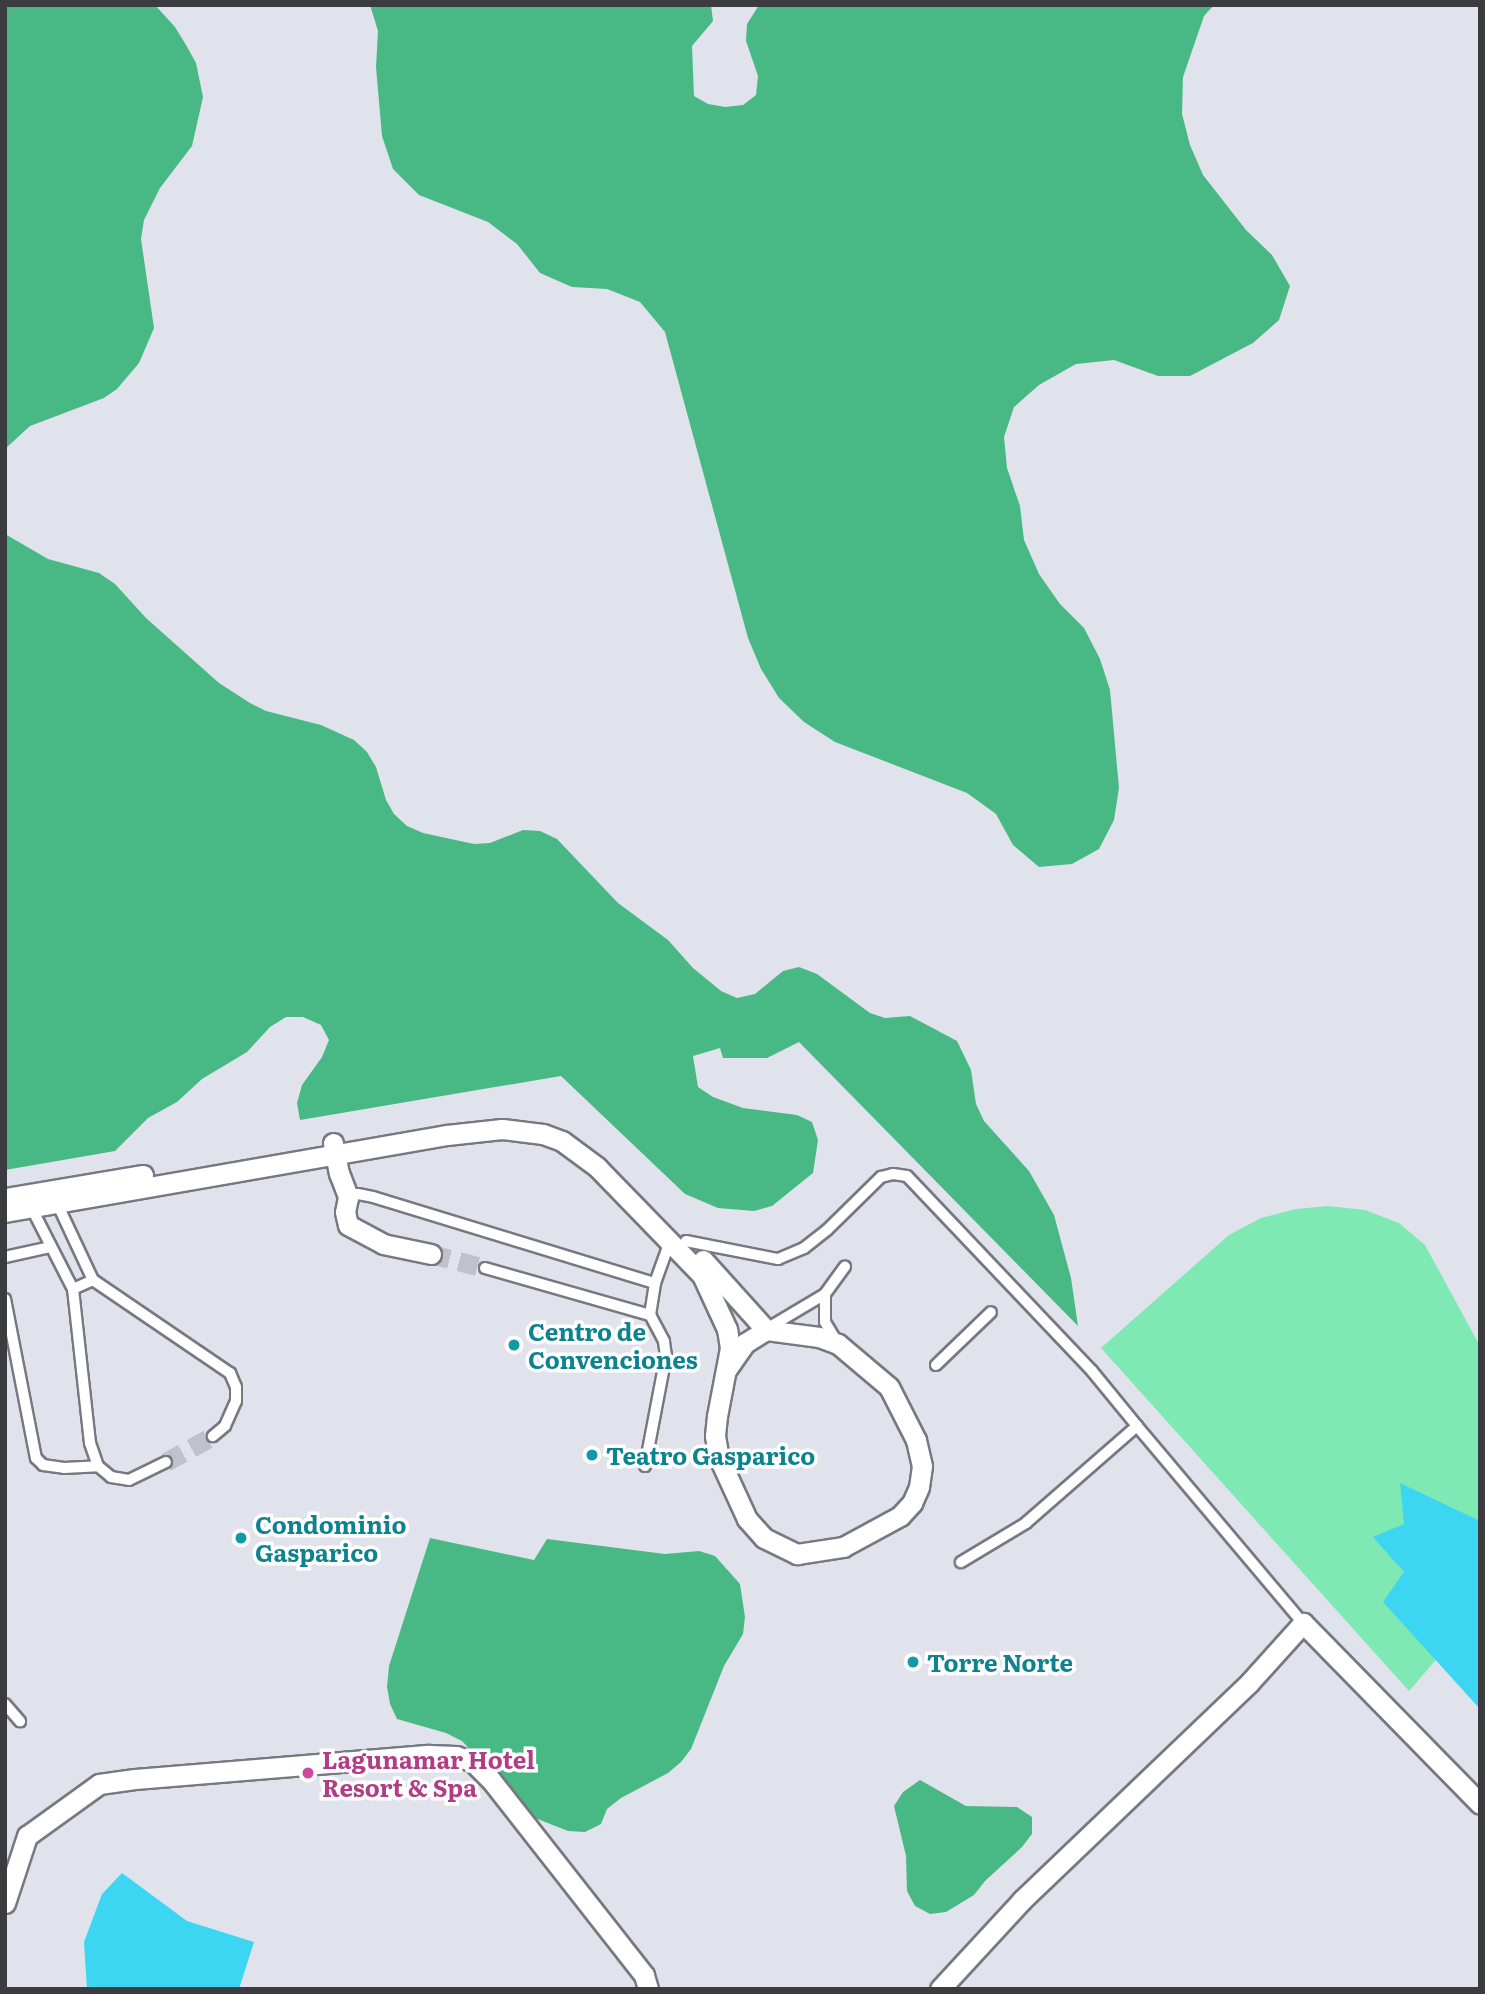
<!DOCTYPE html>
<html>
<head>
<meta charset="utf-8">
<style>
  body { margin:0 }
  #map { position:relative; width:1485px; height:1994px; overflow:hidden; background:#e0e3ec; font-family:Literata,serif }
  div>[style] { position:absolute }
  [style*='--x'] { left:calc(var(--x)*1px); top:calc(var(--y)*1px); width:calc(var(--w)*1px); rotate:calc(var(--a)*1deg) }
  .green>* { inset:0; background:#7fe9b4 }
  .forest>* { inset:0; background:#48b985 }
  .water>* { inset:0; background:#3cd6f3 }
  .street-tunnel>* { height:19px; margin-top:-9.5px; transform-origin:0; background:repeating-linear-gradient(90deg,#bfc2ca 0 19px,transparent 0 29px) }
  .roads { filter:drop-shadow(2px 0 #767981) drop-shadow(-2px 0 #767981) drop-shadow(0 2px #767981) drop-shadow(0 -2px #767981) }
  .lane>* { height:10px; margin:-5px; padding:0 5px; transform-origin:5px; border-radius:5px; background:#fff }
  .street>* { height:19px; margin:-9.5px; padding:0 9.5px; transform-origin:9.5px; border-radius:9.5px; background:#fff }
  .dots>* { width:19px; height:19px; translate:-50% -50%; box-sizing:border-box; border:4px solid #fff; border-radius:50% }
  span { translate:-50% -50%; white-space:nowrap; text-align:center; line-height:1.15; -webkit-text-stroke:7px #fff; paint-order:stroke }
  .culture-label { font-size:24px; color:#0d838f; font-weight:700 }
  .left { translate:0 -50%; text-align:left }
  .hotel-label { font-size:24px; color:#b23c85; font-weight:700 }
  .frame { position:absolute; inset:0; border:7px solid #3b3c40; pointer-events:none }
</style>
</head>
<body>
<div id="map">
  <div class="green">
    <i style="clip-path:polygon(1328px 1206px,1365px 1210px,1399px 1223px,1425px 1245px,1480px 1346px,1480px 1640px,1441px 1654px,1409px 1691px,1101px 1348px,1229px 1235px,1261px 1218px,1296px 1209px)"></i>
  </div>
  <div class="forest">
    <i style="clip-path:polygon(5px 5px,155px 5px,175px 27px,186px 45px,196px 63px,203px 97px,192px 146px,160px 188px,144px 220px,141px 239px,154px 328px,139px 363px,117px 389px,104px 398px,30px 426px,5px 449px)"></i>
    <i style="clip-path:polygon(370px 5px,711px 5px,713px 21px,692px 46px,694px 96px,708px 104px,725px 107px,743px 105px,756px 95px,758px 76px,746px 41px,747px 24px,759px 5px,1214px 5px,1204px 16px,1183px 77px,1182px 114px,1190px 145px,1203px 175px,1246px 230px,1272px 255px,1290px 286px,1279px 320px,1253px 343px,1190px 376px,1158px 376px,1114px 360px,1076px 364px,1039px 385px,1014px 407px,1004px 437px,1007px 468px,1020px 506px,1024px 540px,1039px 574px,1060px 604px,1084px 628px,1100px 659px,1110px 690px,1119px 788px,1114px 820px,1099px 849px,1072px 864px,1039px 867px,1013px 845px,996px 814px,967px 793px,835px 742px,804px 722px,779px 698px,761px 669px,748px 638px,665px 332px,640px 302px,607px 289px,572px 287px,540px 273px,517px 244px,488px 222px,419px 195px,393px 169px,382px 136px,376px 67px,378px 31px)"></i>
    <i style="clip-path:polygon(5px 534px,48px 559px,99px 573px,115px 584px,146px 618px,219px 683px,250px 703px,266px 711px,321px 725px,354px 740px,367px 752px,376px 767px,386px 800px,394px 814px,407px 826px,423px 833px,474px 844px,490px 843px,523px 830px,540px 831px,557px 839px,618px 903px,668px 940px,693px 968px,721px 991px,737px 998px,755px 994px,783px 971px,799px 967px,817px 974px,870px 1013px,885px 1018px,910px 1016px,957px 1041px,971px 1070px,976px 1104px,984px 1121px,1029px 1171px,1054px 1215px,1071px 1278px,1078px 1326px,799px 1042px,767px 1058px,723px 1058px,720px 1048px,693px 1056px,698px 1087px,713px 1097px,743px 1108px,797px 1115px,812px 1122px,818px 1140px,813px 1173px,772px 1206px,754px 1211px,718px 1208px,685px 1194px,561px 1076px,300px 1120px,297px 1103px,302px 1085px,322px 1057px,329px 1040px,321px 1025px,303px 1017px,286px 1017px,270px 1027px,247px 1052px,202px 1079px,177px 1102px,148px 1118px,115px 1151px,5px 1170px)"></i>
    <i style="clip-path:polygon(430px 1538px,534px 1560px,547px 1539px,665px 1554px,699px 1551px,715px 1556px,740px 1584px,745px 1617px,743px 1634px,724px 1666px,691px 1749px,681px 1762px,668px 1773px,621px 1798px,607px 1809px,601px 1824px,585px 1832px,568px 1831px,535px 1818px,462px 1741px,446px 1733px,397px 1719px,390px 1704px,387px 1687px,389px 1666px)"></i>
    <i style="clip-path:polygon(920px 1780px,966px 1806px,1017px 1807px,1032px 1817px,1032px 1834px,1022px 1847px,985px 1881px,974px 1895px,946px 1912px,930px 1914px,915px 1906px,907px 1891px,906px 1856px,894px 1806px,903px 1792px)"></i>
  </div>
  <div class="water">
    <i style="clip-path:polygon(1400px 1483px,1480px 1521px,1480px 1709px,1383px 1602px,1404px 1572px,1373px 1537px,1404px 1524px)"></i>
    <i style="clip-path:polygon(122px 1873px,187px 1921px,254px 1942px,239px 1989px,87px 1989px,84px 1942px,102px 1894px)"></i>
  </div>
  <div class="street-tunnel">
    <i style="--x:431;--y:1254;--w:56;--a:14.5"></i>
    <i style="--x:166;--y:1462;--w:54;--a:-29"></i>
  </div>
  <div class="roads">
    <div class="lane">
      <i style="--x:348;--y:1197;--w:10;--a:-17"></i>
      <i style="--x:358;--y:1194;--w:15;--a:11"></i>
      <i style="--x:373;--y:1197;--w:295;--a:17"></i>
      <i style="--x:56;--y:1201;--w:87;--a:64.9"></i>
      <i style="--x:93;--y:1280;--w:166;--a:34.2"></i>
      <i style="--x:230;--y:1373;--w:15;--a:67"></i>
      <i style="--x:236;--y:1387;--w:14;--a:90"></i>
      <i style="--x:236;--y:1401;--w:27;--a:114"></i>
      <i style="--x:225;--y:1426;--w:16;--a:140"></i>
      <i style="--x:30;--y:1205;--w:94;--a:62.9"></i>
      <i style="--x:73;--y:1289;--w:155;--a:83.7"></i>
      <i style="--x:90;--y:1443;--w:24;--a:71"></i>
      <i style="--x:98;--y:1466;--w:17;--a:40"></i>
      <i style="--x:111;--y:1477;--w:18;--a:9"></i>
      <i style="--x:129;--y:1480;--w:41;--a:-25.9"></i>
      <i style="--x:686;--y:1241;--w:94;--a:11.1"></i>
      <i style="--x:778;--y:1259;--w:28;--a:-23"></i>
      <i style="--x:804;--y:1248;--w:29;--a:-38"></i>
      <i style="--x:827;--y:1230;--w:76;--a:-44.5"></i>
      <i style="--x:881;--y:1177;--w:12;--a:-14"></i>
      <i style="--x:893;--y:1174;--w:14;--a:8"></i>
      <i style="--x:907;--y:1176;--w:269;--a:46.5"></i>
      <i style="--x:1092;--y:1371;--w:71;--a:50.7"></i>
      <i style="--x:1137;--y:1426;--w:147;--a:138.9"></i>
      <i style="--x:1026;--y:1523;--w:76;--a:149"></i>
      <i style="--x:5;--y:1257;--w:47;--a:-12.3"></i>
      <i style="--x:485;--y:1268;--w:172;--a:15.9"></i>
      <i style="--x:73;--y:1289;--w:22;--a:-24"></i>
      <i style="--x:825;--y:1294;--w:28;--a:90"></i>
      <i style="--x:825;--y:1322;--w:23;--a:59"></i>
      <i style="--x:5;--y:1299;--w:162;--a:79"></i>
      <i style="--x:36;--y:1458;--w:10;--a:45"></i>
      <i style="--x:43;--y:1465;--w:21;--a:8"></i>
      <i style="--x:64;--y:1468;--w:34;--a:-3"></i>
      <i style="--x:768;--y:1328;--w:66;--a:-30.8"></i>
      <i style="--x:825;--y:1294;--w:34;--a:-54"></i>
      <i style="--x:936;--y:1365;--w:76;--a:-43.9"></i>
      <i style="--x:1137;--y:1426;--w:258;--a:49.9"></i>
      <i style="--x:645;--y:1466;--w:112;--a:-79.2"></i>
      <i style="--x:666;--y:1356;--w:15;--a:-98"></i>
      <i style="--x:664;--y:1341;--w:30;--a:-118"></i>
      <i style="--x:650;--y:1315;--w:32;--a:-81"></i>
      <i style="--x:655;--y:1283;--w:45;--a:-70.3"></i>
      <i style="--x:5;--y:1704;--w:23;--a:49"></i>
    </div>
    <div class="street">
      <i style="--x:333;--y:1143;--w:31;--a:79"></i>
      <i style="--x:339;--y:1173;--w:26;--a:69"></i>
      <i style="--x:348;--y:1197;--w:15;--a:101"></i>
      <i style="--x:345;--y:1212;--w:13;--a:77"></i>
      <i style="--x:348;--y:1225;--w:40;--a:28"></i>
      <i style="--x:383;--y:1244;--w:49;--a:11.8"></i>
      <i style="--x:5;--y:1198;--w:140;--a:-9.5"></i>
      <i style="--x:5;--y:1212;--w:449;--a:-9.9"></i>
      <i style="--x:447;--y:1135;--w:55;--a:-6.2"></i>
      <i style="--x:502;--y:1129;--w:41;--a:7"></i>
      <i style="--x:543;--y:1134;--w:20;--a:20"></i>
      <i style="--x:562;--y:1141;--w:44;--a:36.6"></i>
      <i style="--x:597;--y:1167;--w:151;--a:45.8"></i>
      <i style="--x:702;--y:1275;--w:60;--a:65.2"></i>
      <i style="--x:727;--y:1329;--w:19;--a:81"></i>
      <i style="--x:730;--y:1348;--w:69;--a:100.8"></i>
      <i style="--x:717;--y:1416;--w:20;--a:96"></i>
      <i style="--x:715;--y:1436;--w:22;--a:80"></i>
      <i style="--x:719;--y:1458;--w:67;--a:65.3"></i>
      <i style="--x:747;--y:1519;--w:25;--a:48"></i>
      <i style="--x:764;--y:1538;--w:37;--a:26"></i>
      <i style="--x:797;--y:1554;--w:47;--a:-8.7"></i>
      <i style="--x:843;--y:1547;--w:65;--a:-28.5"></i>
      <i style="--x:900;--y:1516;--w:18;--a:-47"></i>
      <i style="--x:912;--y:1503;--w:17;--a:-66"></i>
      <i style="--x:919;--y:1487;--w:21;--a:-82"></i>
      <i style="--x:922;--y:1466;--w:27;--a:-103"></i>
      <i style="--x:916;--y:1440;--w:59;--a:-117"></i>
      <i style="--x:889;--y:1387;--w:67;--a:-139.9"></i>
      <i style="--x:838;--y:1344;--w:20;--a:-160"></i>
      <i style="--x:819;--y:1337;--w:53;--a:-172.5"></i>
      <i style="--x:766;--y:1330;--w:25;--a:148"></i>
      <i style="--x:745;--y:1343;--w:32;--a:125"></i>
      <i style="--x:703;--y:1260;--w:94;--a:48"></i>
      <i style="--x:5;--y:1903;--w:71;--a:-71.8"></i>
      <i style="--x:27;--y:1836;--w:89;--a:-35.8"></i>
      <i style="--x:99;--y:1784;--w:36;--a:-8"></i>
      <i style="--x:135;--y:1779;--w:295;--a:-4.7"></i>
      <i style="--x:429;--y:1755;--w:27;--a:2"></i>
      <i style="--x:456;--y:1756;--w:18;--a:19"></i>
      <i style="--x:473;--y:1762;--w:25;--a:45"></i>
      <i style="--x:491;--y:1780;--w:248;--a:51.9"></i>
      <i style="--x:644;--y:1975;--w:15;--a:74"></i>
      <i style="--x:940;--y:1989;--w:121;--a:-47.3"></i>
      <i style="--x:1022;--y:1900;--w:314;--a:-43.7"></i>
      <i style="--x:1249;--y:1683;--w:81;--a:-48"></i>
      <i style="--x:1303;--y:1623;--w:253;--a:45.6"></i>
    </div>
  </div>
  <div class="dots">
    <i style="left:514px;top:1345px;background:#0f9aa8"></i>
    <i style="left:592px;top:1455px;background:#0f9aa8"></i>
    <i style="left:241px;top:1538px;background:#0f9aa8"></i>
    <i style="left:913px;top:1662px;background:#0f9aa8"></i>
    <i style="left:308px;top:1773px;background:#d1479c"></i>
  </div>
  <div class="culture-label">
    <span class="left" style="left:528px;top:1345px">Centro de<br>Convenciones</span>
    <span class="left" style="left:606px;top:1455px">Teatro Gasparico</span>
    <span class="left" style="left:255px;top:1538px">Condominio<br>Gasparico</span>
    <span class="left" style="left:927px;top:1662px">Torre Norte</span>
  </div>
  <div class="hotel-label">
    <span class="left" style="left:322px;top:1773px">Lagunamar Hotel<br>Resort &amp; Spa</span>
  </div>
  <div class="frame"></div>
</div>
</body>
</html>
